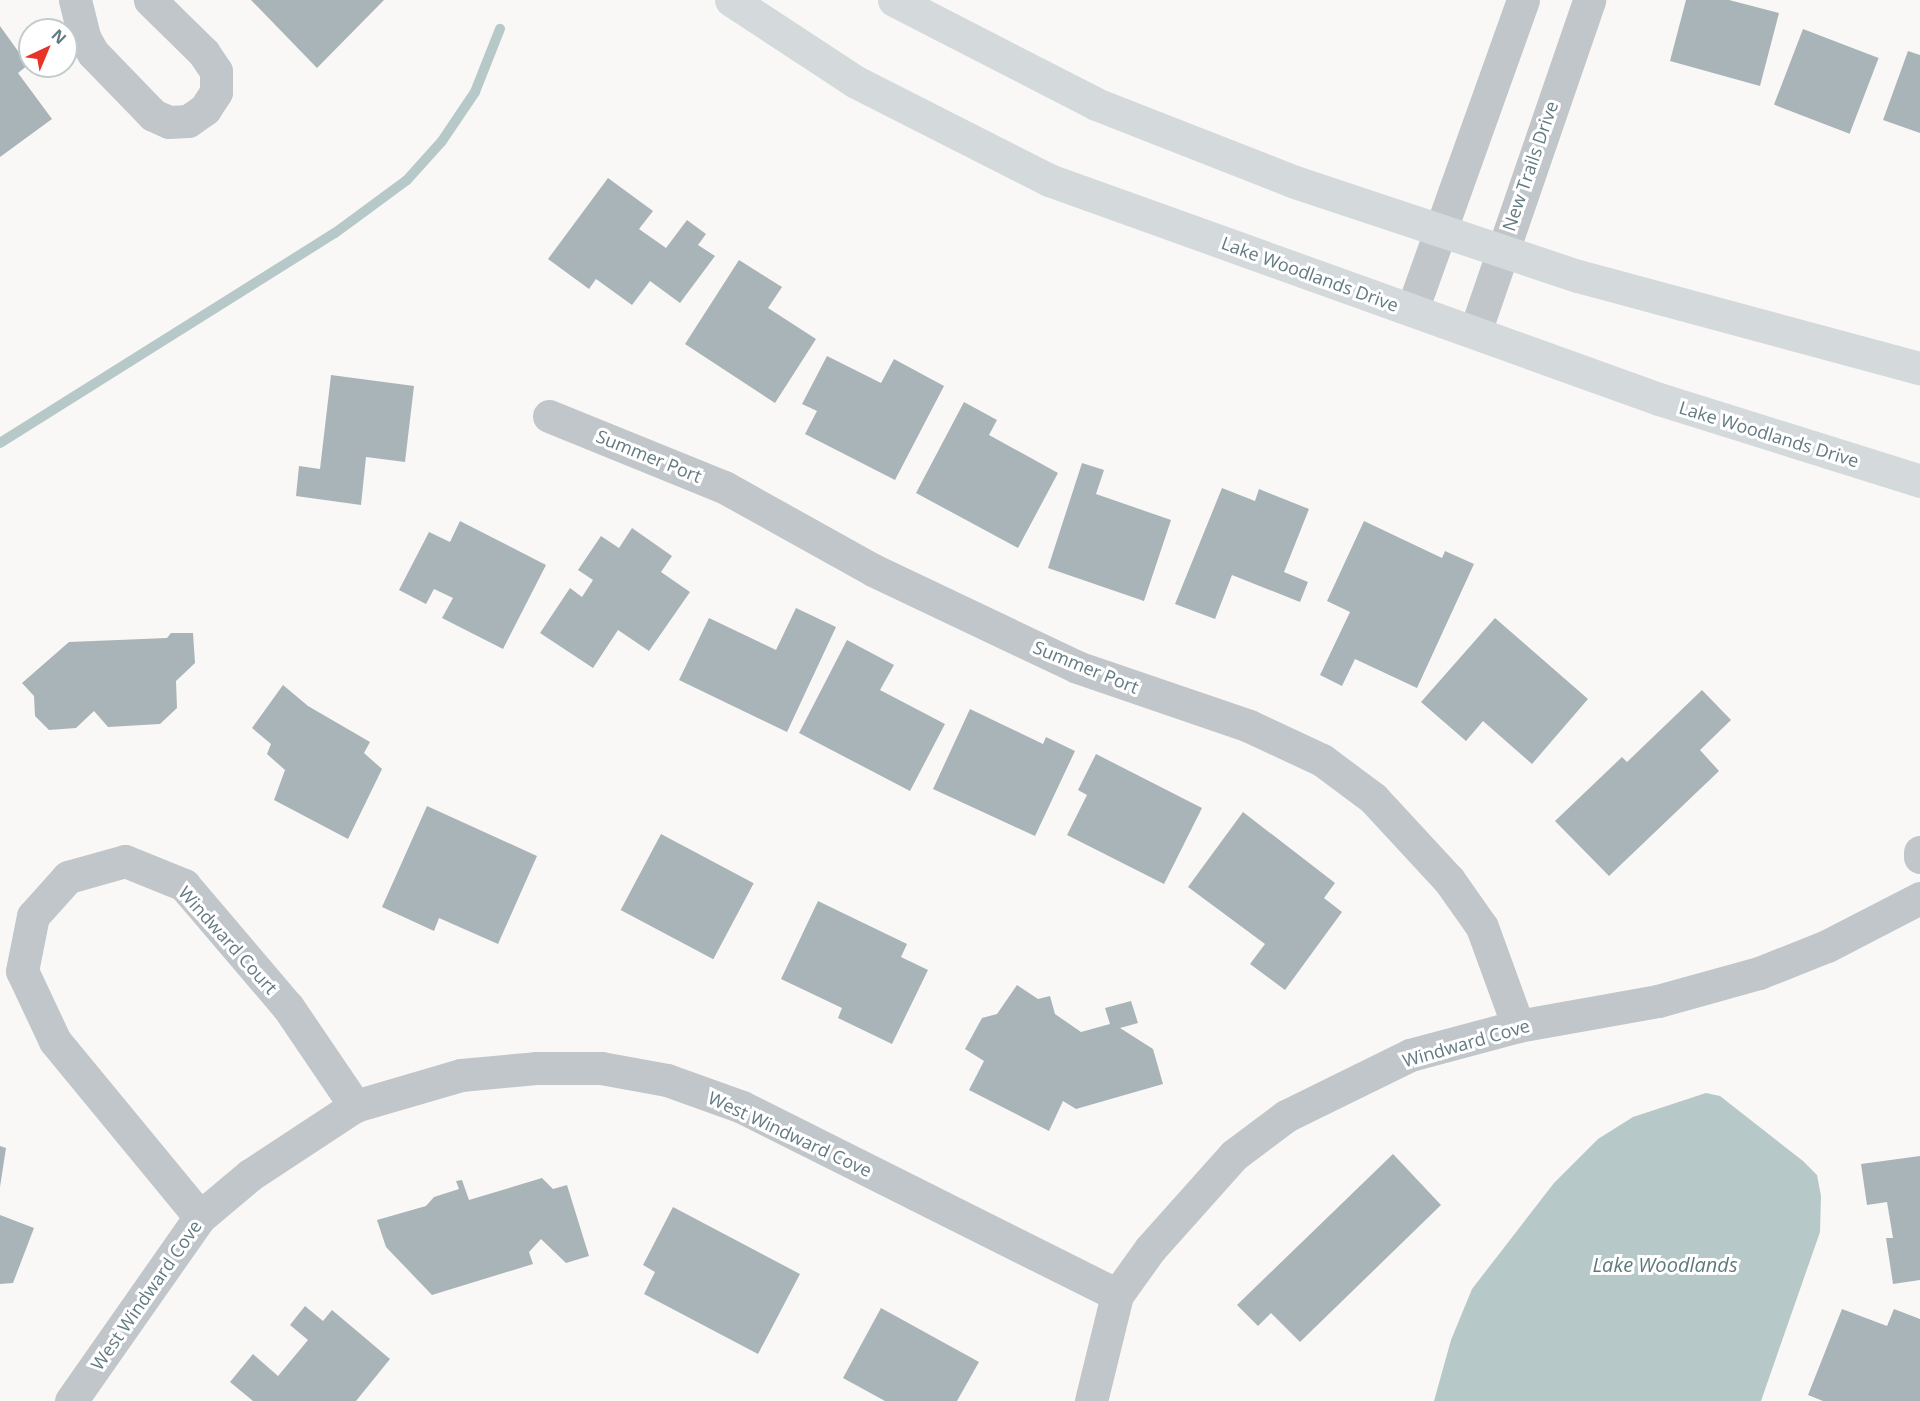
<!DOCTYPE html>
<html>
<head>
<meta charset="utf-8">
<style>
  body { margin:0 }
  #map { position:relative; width:1920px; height:1401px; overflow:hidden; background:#f9f8f6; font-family:"Open Sans",sans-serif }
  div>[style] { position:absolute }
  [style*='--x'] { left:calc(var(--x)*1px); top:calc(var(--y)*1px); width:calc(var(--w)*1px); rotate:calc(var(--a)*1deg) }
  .water>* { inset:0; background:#b7c8c9 }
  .stream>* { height:10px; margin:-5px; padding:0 5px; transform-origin:5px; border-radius:5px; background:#b7c8c9 }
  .building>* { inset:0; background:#a9b4b8; transform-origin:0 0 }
  .minor>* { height:33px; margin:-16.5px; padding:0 16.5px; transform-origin:16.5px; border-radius:16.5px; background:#c0c6c9 }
  .major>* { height:33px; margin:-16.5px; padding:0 16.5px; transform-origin:16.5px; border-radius:16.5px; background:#d4d9dc }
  span { translate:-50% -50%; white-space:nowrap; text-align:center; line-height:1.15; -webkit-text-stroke:6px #fff; paint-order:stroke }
  .street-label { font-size:18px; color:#637a82 }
  .water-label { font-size:20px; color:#5e797c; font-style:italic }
  .north { position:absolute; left:18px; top:18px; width:60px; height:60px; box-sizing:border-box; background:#fff; border:2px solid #c1cacd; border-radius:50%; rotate:44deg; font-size:16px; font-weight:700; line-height:24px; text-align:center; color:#637a82 }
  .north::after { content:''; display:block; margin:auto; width:21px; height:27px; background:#e93326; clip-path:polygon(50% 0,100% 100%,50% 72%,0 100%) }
</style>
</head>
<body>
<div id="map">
  <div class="water">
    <i style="clip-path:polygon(1706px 1093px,1720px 1096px,1803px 1161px,1817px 1175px,1821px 1196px,1820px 1232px,1761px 1401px,1434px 1401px,1451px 1340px,1472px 1289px,1554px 1183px,1598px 1139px,1633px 1117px)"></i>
  </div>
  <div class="stream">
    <i style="--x:0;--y:443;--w:395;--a:-32.1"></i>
    <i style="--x:335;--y:233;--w:89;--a:-36.4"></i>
    <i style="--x:407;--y:180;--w:52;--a:-48.1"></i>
    <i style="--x:442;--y:141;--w:59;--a:-56"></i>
    <i style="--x:475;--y:92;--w:68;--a:-68.4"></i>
  </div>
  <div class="building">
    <i style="clip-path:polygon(251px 0,384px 0,317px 68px)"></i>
    <i style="clip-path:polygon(1686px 0,1729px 0,1779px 13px,1760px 86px,1670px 61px)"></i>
    <i style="clip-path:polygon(0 26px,28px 65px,18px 73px,52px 119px,0 157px)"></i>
    <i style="left:1803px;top:29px;width:81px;height:81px;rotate:21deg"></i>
    <i style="clip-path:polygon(1908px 51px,1920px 55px,1920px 133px,1883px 120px)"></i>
    <i style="clip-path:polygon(608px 178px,653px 211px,639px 229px,666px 248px,687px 220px,706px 234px,698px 245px,715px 256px,680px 303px,650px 281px,632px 305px,596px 279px,589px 289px,548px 259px)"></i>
    <i style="clip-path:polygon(739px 260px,782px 287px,768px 308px,816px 339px,775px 403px,685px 344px)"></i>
    <i style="clip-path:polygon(827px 356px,881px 383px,894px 359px,944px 386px,895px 480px,805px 434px,817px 411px,802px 404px)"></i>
    <i style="clip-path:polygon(331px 375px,414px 386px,405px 462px,366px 457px,361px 505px,296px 496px,299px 466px,320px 469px)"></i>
    <i style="clip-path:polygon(964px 402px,997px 420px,989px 435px,1058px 473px,1018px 548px,916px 493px)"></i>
    <i style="clip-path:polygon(1082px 463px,1104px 470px,1096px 494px,1171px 520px,1144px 601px,1048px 568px)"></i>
    <i style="clip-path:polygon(1222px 488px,1255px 501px,1259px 489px,1309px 509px,1284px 572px,1308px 582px,1300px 602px,1232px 575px,1215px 619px,1175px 604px)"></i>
    <i style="clip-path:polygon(460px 521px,546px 565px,503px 649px,442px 618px,453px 598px,434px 589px,426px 604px,399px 590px,429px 532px,450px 542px)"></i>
    <i style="clip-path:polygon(1364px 521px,1442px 558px,1445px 551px,1474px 564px,1417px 688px,1355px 659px,1342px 686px,1320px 675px,1350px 612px,1327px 601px)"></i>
    <i style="clip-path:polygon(632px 528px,672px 556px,661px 572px,690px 592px,649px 651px,618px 630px,593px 668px,540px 633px,570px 588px,582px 597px,593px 580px,578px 570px,601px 536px,619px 548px)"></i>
    <i style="clip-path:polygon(796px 608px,836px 627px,787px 732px,679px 680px,709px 618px,776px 650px)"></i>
    <i style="clip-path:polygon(1495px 618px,1588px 699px,1532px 764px,1483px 721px,1466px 741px,1421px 702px)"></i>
    <i style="clip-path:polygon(171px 633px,193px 633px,195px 663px,176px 681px,177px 708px,160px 724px,108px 727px,94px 711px,76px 728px,49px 730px,35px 716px,34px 696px,22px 683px,69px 642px,167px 638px)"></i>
    <i style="clip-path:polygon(847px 640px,894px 665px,880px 690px,945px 724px,910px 791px,799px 733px)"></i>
    <i style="clip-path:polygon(283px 685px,308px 706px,370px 742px,364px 753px,382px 769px,348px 839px,274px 800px,285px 770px,267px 754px,271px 744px,252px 728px)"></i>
    <i style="clip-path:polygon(1702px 690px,1731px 720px,1700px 750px,1719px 771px,1609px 876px,1555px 821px,1622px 757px,1627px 762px)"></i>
    <i style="clip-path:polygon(970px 709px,1043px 744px,1046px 737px,1075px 751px,1035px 836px,933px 789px)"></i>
    <i style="clip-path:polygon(1096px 754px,1202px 808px,1164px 884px,1067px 835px,1087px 795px,1078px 790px)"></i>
    <i style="clip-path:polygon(427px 806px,537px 856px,498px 944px,439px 918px,434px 931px,382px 907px)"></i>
    <i style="clip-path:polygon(1243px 812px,1335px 883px,1324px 898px,1342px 912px,1285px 990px,1250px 964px,1265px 944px,1188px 887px)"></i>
    <i style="left:661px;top:834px;width:105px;height:86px;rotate:28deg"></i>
    <i style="clip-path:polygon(818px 901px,907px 944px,901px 957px,928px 970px,892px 1044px,838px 1018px,842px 1008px,781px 979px)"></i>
    <i style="clip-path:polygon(1017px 985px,1038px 999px,1050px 996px,1055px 1014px,1081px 1032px,1110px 1024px,1105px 1008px,1131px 1001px,1138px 1023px,1120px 1028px,1153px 1049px,1163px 1084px,1076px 1109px,1063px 1101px,1049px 1131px,969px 1090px,984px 1061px,965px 1049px,982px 1018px,997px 1014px)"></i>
    <i style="clip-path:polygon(0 1146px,6px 1148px,0 1187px)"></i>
    <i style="clip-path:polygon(1393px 1154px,1441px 1205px,1300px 1342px,1271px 1313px,1258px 1326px,1237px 1305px)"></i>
    <i style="clip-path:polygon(1920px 1156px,1920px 1280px,1893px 1284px,1886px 1238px,1893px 1238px,1887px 1202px,1867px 1205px,1861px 1164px)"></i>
    <i style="clip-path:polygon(542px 1178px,553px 1189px,567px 1185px,589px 1256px,566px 1263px,541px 1239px,529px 1252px,533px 1264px,432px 1295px,386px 1247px,377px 1220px,426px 1206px,434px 1197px,459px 1189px,456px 1181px,462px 1180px,469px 1200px)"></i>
    <i style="clip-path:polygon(673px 1207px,800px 1274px,758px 1354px,644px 1294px,655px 1272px,643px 1265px)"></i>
    <i style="clip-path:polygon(0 1215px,34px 1228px,13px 1283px,0 1284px)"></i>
    <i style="clip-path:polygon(305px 1306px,323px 1321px,332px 1310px,390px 1359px,356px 1401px,253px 1401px,230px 1382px,253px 1354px,278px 1376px,308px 1340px,290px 1325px)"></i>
    <i style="clip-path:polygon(881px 1308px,979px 1362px,957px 1401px,885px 1401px,843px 1378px)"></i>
    <i style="clip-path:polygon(1842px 1309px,1887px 1326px,1894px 1309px,1920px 1319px,1920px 1401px,1823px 1401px,1808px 1395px)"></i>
  </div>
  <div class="minor">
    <i style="--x:75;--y:0;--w:38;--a:76"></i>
    <i style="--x:84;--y:37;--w:18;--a:61"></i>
    <i style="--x:93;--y:53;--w:86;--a:45.9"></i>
    <i style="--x:153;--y:115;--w:17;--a:24"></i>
    <i style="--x:169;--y:122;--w:19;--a:-3"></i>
    <i style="--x:188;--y:121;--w:21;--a:-35"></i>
    <i style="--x:205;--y:109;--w:20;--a:-57"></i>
    <i style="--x:216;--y:92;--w:21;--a:-90"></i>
    <i style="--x:216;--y:71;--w:22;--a:-124"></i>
    <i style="--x:204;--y:53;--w:76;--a:-135.5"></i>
    <i style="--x:1412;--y:310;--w:329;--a:-70.3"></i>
    <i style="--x:1475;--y:332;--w:351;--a:-71"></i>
    <i style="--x:549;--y:416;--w:189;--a:22.1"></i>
    <i style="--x:724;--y:487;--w:171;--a:29.1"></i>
    <i style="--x:873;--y:570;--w:226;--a:25.4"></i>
    <i style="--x:1077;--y:667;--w:182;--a:18.9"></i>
    <i style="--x:1249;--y:726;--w:81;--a:25"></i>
    <i style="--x:1322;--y:760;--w:64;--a:36.7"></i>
    <i style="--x:1373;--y:798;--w:112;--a:47.2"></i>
    <i style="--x:1449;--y:880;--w:57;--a:54.9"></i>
    <i style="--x:1482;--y:927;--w:105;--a:70"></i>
    <i style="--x:1920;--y:852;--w:5;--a:90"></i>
    <i style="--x:200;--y:1217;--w:228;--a:-129.5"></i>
    <i style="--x:55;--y:1041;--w:77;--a:-115.2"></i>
    <i style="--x:22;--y:971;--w:56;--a:-78.7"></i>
    <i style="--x:33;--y:916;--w:52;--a:-48.1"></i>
    <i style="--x:68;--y:877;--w:59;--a:-15.7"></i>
    <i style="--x:125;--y:861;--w:64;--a:22.1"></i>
    <i style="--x:184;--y:885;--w:160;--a:49.6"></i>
    <i style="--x:288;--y:1007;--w:120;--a:55.9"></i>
    <i style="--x:71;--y:1401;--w:225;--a:-55"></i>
    <i style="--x:200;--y:1217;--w:65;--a:-40"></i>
    <i style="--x:250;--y:1175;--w:126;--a:-33.3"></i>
    <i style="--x:355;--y:1106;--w:110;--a:-16.3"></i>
    <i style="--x:461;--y:1075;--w:75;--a:-5.3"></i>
    <i style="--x:536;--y:1068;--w:65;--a:0"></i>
    <i style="--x:601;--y:1068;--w:67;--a:10.3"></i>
    <i style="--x:667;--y:1080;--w:80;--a:19.8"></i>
    <i style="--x:742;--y:1107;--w:419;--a:26.6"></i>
    <i style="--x:1091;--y:1401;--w:109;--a:-76.2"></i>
    <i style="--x:1117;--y:1295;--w:57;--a:-54.3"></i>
    <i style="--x:1150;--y:1249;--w:126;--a:-48.2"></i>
    <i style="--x:1234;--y:1155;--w:65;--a:-36.9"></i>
    <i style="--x:1286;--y:1116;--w:138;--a:-26.2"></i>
    <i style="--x:1410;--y:1055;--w:112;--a:-15"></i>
    <i style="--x:1518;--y:1026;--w:142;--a:-10.1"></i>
    <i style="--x:1658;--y:1001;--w:105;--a:-15.5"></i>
    <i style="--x:1759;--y:973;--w:73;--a:-21.7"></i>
    <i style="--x:1827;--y:946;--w:105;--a:-27.3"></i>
  </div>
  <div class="major">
    <i style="--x:731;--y:0;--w:149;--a:33.3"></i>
    <i style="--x:856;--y:82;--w:216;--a:26.9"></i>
    <i style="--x:1049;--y:180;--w:648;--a:19.75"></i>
    <i style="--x:1659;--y:399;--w:274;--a:17.4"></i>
    <i style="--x:894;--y:0;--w:227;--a:27.2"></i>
    <i style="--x:1096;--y:104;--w:214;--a:21.4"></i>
    <i style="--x:1295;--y:182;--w:298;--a:18.4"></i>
    <i style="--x:1578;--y:276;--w:354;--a:15.1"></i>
  </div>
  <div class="street-label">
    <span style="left:1530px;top:166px;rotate:-71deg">New Trails Drive</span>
    <span style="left:1310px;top:274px;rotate:20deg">Lake Woodlands Drive</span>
    <span style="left:1769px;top:434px;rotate:17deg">Lake Woodlands Drive</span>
    <span style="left:649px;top:456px;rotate:22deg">Summer Port</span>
    <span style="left:1086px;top:667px;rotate:22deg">Summer Port</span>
    <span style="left:228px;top:940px;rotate:48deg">Windward Court</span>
    <span style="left:1466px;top:1043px;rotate:-16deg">Windward Cove</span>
    <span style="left:790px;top:1134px;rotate:25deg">West Windward Cove</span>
    <span style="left:146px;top:1295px;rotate:-55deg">West Windward Cove</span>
  </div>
  <div class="water-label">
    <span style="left:1665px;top:1264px">Lake Woodlands</span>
  </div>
  <div class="north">N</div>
</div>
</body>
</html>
